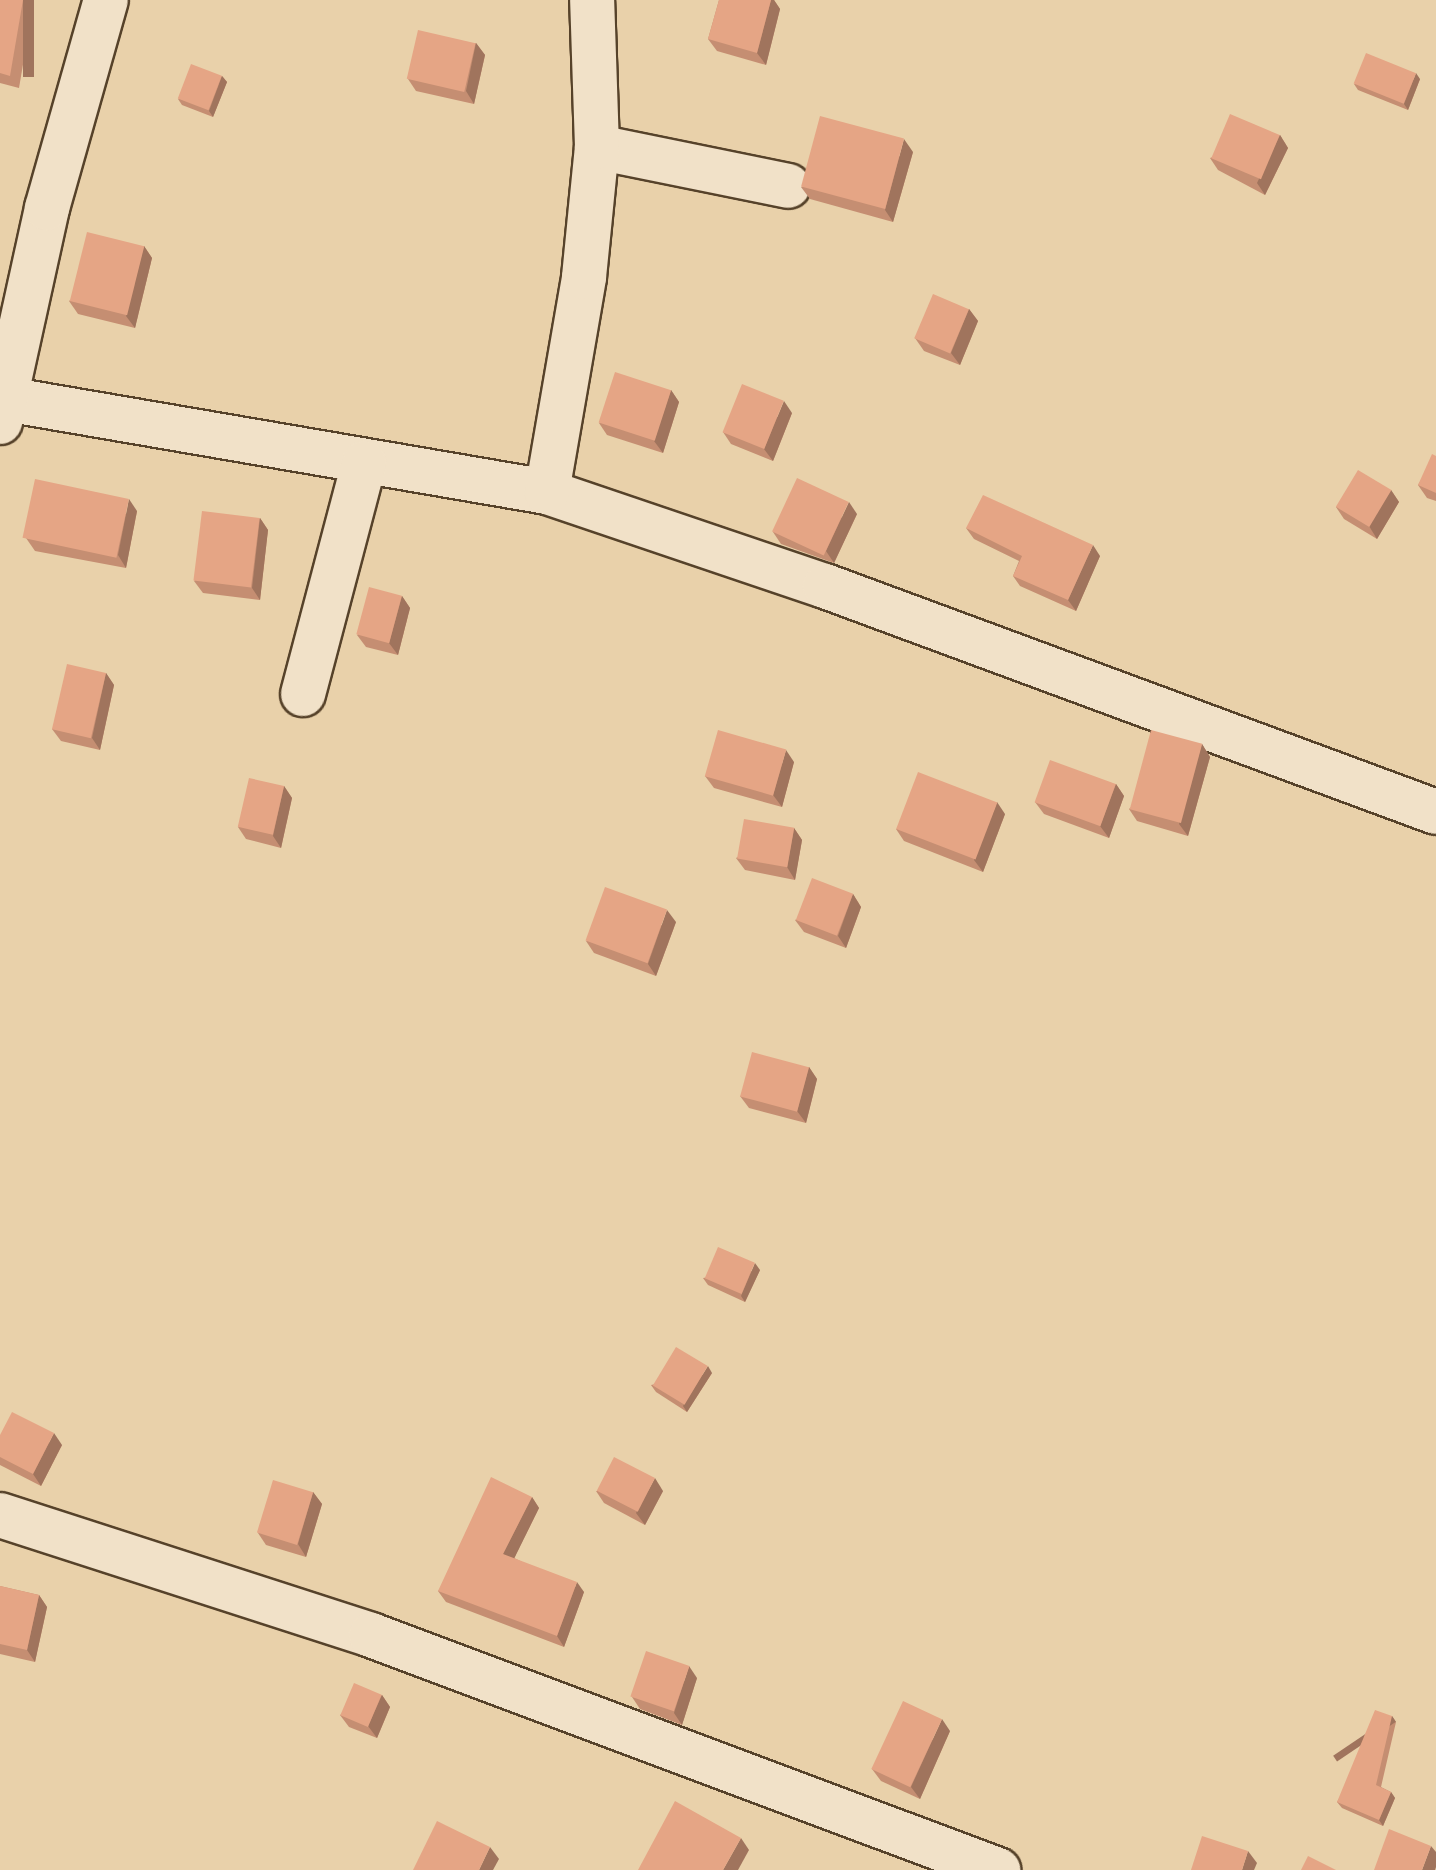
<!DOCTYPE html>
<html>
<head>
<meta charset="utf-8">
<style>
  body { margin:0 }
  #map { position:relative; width:1436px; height:1870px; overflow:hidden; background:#e9d1aa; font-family:"Libre Caslon Text",serif }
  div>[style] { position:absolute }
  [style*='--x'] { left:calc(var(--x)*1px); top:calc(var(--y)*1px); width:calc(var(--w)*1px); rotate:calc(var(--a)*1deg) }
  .roads { filter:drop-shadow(2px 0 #56422a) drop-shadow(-2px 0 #56422a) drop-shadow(0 2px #56422a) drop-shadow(0 -2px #56422a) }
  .minor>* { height:44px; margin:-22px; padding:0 22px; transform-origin:22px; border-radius:22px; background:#f1e1c8 }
  .wall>* { inset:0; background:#c58e72 }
  .shaded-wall>* { inset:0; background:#a0745d; transform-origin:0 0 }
  .building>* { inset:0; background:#e5a585; transform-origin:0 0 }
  span { translate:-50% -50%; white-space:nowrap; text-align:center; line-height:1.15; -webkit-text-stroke:6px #f1e1c8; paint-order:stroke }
</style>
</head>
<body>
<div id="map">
  <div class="roads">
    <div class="minor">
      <i style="--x:597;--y:147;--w:195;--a:11.5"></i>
      <i style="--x:0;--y:398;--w:555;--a:9.75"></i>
      <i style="--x:547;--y:492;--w:293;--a:18.7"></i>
      <i style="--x:825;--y:586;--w:651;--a:20.3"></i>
      <i style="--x:0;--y:422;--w:219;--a:-77.6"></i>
      <i style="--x:47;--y:208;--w:216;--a:-74.2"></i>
      <i style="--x:547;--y:492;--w:218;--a:-80.2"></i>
      <i style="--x:584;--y:277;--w:131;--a:-84.3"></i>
      <i style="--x:597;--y:147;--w:147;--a:-91.9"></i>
      <i style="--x:303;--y:694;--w:239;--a:-75.2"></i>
      <i style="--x:0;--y:1515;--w:390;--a:17.9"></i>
      <i style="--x:371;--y:1635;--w:670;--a:20.55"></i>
    </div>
  </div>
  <div class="wall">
    <i style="clip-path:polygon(0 0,34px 0,19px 88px,0 83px)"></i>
    <i style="clip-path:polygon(719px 0,774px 0,780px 9px,766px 65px,717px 51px,708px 39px)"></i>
    <i style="clip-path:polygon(476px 43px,485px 55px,474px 104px,416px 91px,408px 79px)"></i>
    <i style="clip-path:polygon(222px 76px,227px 82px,213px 117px,182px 105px,178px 99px)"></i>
    <i style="clip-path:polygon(1420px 79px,1408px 110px,1358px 90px,1354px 84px)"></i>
    <i style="clip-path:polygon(1280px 135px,1288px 148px,1265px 195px,1218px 170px,1210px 158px)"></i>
    <i style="clip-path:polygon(913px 152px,893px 222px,810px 199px,801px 187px)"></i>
    <i style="clip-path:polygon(144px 246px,152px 258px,135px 328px,78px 314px,69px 301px)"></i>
    <i style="clip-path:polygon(969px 309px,978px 321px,960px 365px,924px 351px,915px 338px)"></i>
    <i style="clip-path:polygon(671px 390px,679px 402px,663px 453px,607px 435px,599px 423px)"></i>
    <i style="clip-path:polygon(792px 413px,773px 461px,731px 444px,723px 432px)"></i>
    <i style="clip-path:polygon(1436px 456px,1436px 501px,1427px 498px,1418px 485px)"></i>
    <i style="clip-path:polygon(1391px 490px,1399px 502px,1377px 539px,1344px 519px,1336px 507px)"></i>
    <i style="clip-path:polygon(137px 511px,126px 568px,35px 551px,26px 538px)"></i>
    <i style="clip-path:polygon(857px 514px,834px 563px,781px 544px,773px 532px)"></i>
    <i style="clip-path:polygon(260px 518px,268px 530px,260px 600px,203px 593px,194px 581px)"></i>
    <i style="clip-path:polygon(966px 528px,1100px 556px,1076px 611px,1020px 586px,1013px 576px,1019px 561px,974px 539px)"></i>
    <i style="clip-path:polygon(402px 596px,410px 608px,398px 655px,366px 647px,357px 635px)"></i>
    <i style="clip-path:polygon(106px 673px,114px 685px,100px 750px,61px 741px,52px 729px)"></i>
    <i style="clip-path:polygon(1202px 744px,1210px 757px,1188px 836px,1137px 821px,1129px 809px)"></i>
    <i style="clip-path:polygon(794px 762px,782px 807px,714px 788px,705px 776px)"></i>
    <i style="clip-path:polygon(1116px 784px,1124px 796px,1109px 838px,1044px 814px,1035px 802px)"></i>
    <i style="clip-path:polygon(284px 786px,292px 798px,281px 848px,246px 839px,238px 827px)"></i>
    <i style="clip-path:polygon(1005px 814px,983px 872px,904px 841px,896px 829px)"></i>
    <i style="clip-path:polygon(794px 828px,802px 840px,795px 880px,745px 870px,736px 858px)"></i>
    <i style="clip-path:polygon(853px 894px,861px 907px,846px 948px,804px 932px,795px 920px)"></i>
    <i style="clip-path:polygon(676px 922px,656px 976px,594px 953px,586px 941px)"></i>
    <i style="clip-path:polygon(809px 1067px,817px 1079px,806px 1123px,749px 1108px,740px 1096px)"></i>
    <i style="clip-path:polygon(760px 1270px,745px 1302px,708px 1285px,703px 1278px)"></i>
    <i style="clip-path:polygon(712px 1373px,687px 1412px,656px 1392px,651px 1385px)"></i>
    <i style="clip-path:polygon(0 1435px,62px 1445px,41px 1486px,0 1465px)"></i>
    <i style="clip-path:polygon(596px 1491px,663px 1491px,645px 1525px,604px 1503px)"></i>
    <i style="clip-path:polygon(313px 1492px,322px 1504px,306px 1557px,266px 1545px,258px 1533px)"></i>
    <i style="clip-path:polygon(532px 1497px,539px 1508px,514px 1558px,584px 1592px,564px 1647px,446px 1602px,438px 1591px)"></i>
    <i style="clip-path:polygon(0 1586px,39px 1595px,47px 1607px,35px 1662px,0 1654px)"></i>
    <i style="clip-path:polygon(697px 1678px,682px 1725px,640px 1709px,632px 1697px)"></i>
    <i style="clip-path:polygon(382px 1695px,390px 1707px,377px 1738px,349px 1727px,340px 1715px)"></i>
    <i style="clip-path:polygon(1392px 1716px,1396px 1722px,1381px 1787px,1391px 1792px,1395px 1798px,1383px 1826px,1342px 1808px,1337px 1802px)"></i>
    <i style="clip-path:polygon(950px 1731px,920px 1799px,881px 1781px,872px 1769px)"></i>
  </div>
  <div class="shaded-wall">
    <i style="left:23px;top:0;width:11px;height:77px"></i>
    <i style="clip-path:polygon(771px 0,774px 0,780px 9px,766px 65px,757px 53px)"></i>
    <i style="clip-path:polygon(476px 43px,485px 55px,474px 104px,466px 91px)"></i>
    <i style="clip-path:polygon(1416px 73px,1420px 79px,1408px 110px,1404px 104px)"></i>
    <i style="clip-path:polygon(222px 76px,227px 82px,213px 117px,209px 111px)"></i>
    <i style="clip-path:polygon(1280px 135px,1288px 148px,1265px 195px,1257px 183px)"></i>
    <i style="clip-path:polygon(904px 139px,913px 152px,893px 222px,885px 210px)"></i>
    <i style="clip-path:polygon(144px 246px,152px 258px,135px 328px,126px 316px)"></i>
    <i style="clip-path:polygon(969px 309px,978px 321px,960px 365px,951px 353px)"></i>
    <i style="clip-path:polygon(671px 390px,679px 402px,663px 453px,654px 441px)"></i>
    <i style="clip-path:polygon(784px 401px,792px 413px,773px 461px,764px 449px)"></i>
    <i style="clip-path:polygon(1391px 490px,1399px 502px,1377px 539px,1369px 526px)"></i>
    <i style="clip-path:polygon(129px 499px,137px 511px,126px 568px,118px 555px)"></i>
    <i style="clip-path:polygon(849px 502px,857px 514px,834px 563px,826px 551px)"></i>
    <i style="clip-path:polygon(260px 518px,268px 530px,260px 600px,252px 588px)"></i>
    <i style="clip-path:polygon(1093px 545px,1100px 556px,1076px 611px,1068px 600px)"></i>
    <i style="clip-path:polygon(402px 596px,410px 608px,398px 655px,389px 643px)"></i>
    <i style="clip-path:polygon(106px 673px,114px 685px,100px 750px,92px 738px)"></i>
    <i style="clip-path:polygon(1202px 744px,1210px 757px,1188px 836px,1179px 824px)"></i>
    <i style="clip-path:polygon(786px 750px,794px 762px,782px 807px,773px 795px)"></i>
    <i style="clip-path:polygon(1116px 784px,1124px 796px,1109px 838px,1100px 826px)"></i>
    <i style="clip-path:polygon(284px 786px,292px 798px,281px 848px,273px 836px)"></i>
    <i style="clip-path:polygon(997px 802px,1005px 814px,983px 872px,974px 860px)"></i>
    <i style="clip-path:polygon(794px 828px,802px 840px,795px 880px,787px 867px)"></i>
    <i style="clip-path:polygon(853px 894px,861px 907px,846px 948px,838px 936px)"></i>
    <i style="clip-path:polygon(667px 910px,676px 922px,656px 976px,648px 964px)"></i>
    <i style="clip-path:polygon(809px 1067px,817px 1079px,806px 1123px,797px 1111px)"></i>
    <i style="clip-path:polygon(755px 1263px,760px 1270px,745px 1302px,741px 1296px)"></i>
    <i style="clip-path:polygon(708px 1366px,712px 1373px,687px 1412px,683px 1406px)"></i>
    <i style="clip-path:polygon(54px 1433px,62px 1445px,41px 1486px,33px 1474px)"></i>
    <i style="clip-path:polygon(655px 1478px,663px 1491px,645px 1525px,636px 1513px)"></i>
    <i style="clip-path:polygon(313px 1492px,322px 1504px,306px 1557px,298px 1544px)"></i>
    <i style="clip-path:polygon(532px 1497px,539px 1508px,511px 1565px,503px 1554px)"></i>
    <i style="clip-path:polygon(577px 1582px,584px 1592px,564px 1647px,557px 1636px)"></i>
    <i style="clip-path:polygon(39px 1595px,47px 1607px,35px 1662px,27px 1650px)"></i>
    <i style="clip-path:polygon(689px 1666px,697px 1678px,682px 1725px,674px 1713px)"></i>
    <i style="clip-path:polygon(382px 1695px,390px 1707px,377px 1738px,368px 1726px)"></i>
    <i style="left:1392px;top:1716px;width:7px;height:71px;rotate:56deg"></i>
    <i style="clip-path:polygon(942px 1719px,950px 1731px,920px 1799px,911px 1787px)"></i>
    <i style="clip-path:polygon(1391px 1792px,1395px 1798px,1383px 1826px,1379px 1820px)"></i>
    <i style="clip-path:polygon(741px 1838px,749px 1850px,738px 1870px,723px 1870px)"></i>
    <i style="clip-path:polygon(1431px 1846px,1436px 1852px,1436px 1867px,1435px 1870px,1422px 1870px)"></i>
    <i style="clip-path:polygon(490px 1847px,499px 1859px,493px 1870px,479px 1870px)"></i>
    <i style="clip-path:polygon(1248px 1851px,1257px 1863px,1254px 1870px,1242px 1870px)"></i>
  </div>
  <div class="building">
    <i style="clip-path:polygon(0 0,23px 0,10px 76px,0 73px)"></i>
    <i style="clip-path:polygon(719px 0,771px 0,757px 53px,708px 39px)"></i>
    <i style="left:418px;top:30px;width:59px;height:50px;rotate:13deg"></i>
    <i style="left:1366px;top:53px;width:54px;height:33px;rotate:22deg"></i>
    <i style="left:191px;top:64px;width:33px;height:37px;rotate:21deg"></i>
    <i style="left:1230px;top:114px;width:54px;height:48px;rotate:23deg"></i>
    <i style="left:820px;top:116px;width:87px;height:73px;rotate:15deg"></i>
    <i style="left:87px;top:232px;width:59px;height:71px;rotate:14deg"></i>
    <i style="left:933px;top:294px;width:39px;height:48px;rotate:23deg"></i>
    <i style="left:615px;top:372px;width:59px;height:53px;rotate:18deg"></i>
    <i style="left:742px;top:384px;width:45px;height:52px;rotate:22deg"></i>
    <i style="clip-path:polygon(1432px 454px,1436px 456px,1436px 493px,1418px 485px)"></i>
    <i style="left:1358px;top:470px;width:39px;height:43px;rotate:31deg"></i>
    <i style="left:797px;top:478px;width:57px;height:59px;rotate:25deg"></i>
    <i style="left:35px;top:479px;width:96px;height:60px;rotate:12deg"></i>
    <i style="clip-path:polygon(983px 495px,1093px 545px,1068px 600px,1013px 576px,1022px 556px,966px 528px)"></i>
    <i style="left:202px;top:511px;width:58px;height:70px;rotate:7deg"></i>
    <i style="left:369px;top:587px;width:34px;height:49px;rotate:15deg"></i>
    <i style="left:67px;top:664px;width:40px;height:67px;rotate:13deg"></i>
    <i style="left:718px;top:730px;width:71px;height:48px;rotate:16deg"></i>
    <i style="left:1151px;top:730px;width:53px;height:82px;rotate:15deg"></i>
    <i style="left:1050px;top:760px;width:70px;height:45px;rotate:20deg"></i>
    <i style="left:918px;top:772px;width:85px;height:61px;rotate:21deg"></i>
    <i style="left:249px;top:778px;width:36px;height:50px;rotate:13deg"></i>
    <i style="left:744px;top:819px;width:51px;height:40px;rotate:10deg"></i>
    <i style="left:812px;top:878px;width:44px;height:45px;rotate:21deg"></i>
    <i style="left:605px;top:887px;width:66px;height:57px;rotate:20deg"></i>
    <i style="left:752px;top:1052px;width:59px;height:46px;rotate:15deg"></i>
    <i style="left:718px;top:1247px;width:40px;height:34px;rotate:23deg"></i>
    <i style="left:676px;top:1347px;width:37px;height:45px;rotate:31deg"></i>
    <i style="clip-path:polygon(12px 1412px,54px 1433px,33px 1474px,0 1457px,0 1435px)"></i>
    <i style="left:614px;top:1457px;width:46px;height:38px;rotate:27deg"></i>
    <i style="clip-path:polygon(491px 1477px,532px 1497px,503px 1554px,577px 1582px,557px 1636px,438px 1591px)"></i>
    <i style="left:273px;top:1480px;width:42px;height:55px;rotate:17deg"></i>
    <i style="clip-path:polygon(0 1586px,39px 1595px,27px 1650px,0 1644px)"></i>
    <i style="left:646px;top:1651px;width:46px;height:48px;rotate:19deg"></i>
    <i style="left:354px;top:1683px;width:30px;height:35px;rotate:23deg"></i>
    <i style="left:903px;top:1701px;width:43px;height:75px;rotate:25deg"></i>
    <i style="clip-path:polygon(1375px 1710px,1392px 1716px,1376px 1785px,1391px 1792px,1379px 1820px,1337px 1802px)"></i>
    <i style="clip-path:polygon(675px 1801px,741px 1838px,723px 1870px,638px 1870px)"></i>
    <i style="clip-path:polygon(437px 1821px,490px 1847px,479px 1870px,413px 1870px)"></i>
    <i style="clip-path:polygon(1389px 1829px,1431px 1846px,1422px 1870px,1374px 1870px)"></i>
    <i style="clip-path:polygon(1202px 1836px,1248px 1851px,1242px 1870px,1191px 1870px)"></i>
    <i style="clip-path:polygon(1308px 1856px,1336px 1870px,1301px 1870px)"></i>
  </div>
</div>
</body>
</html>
